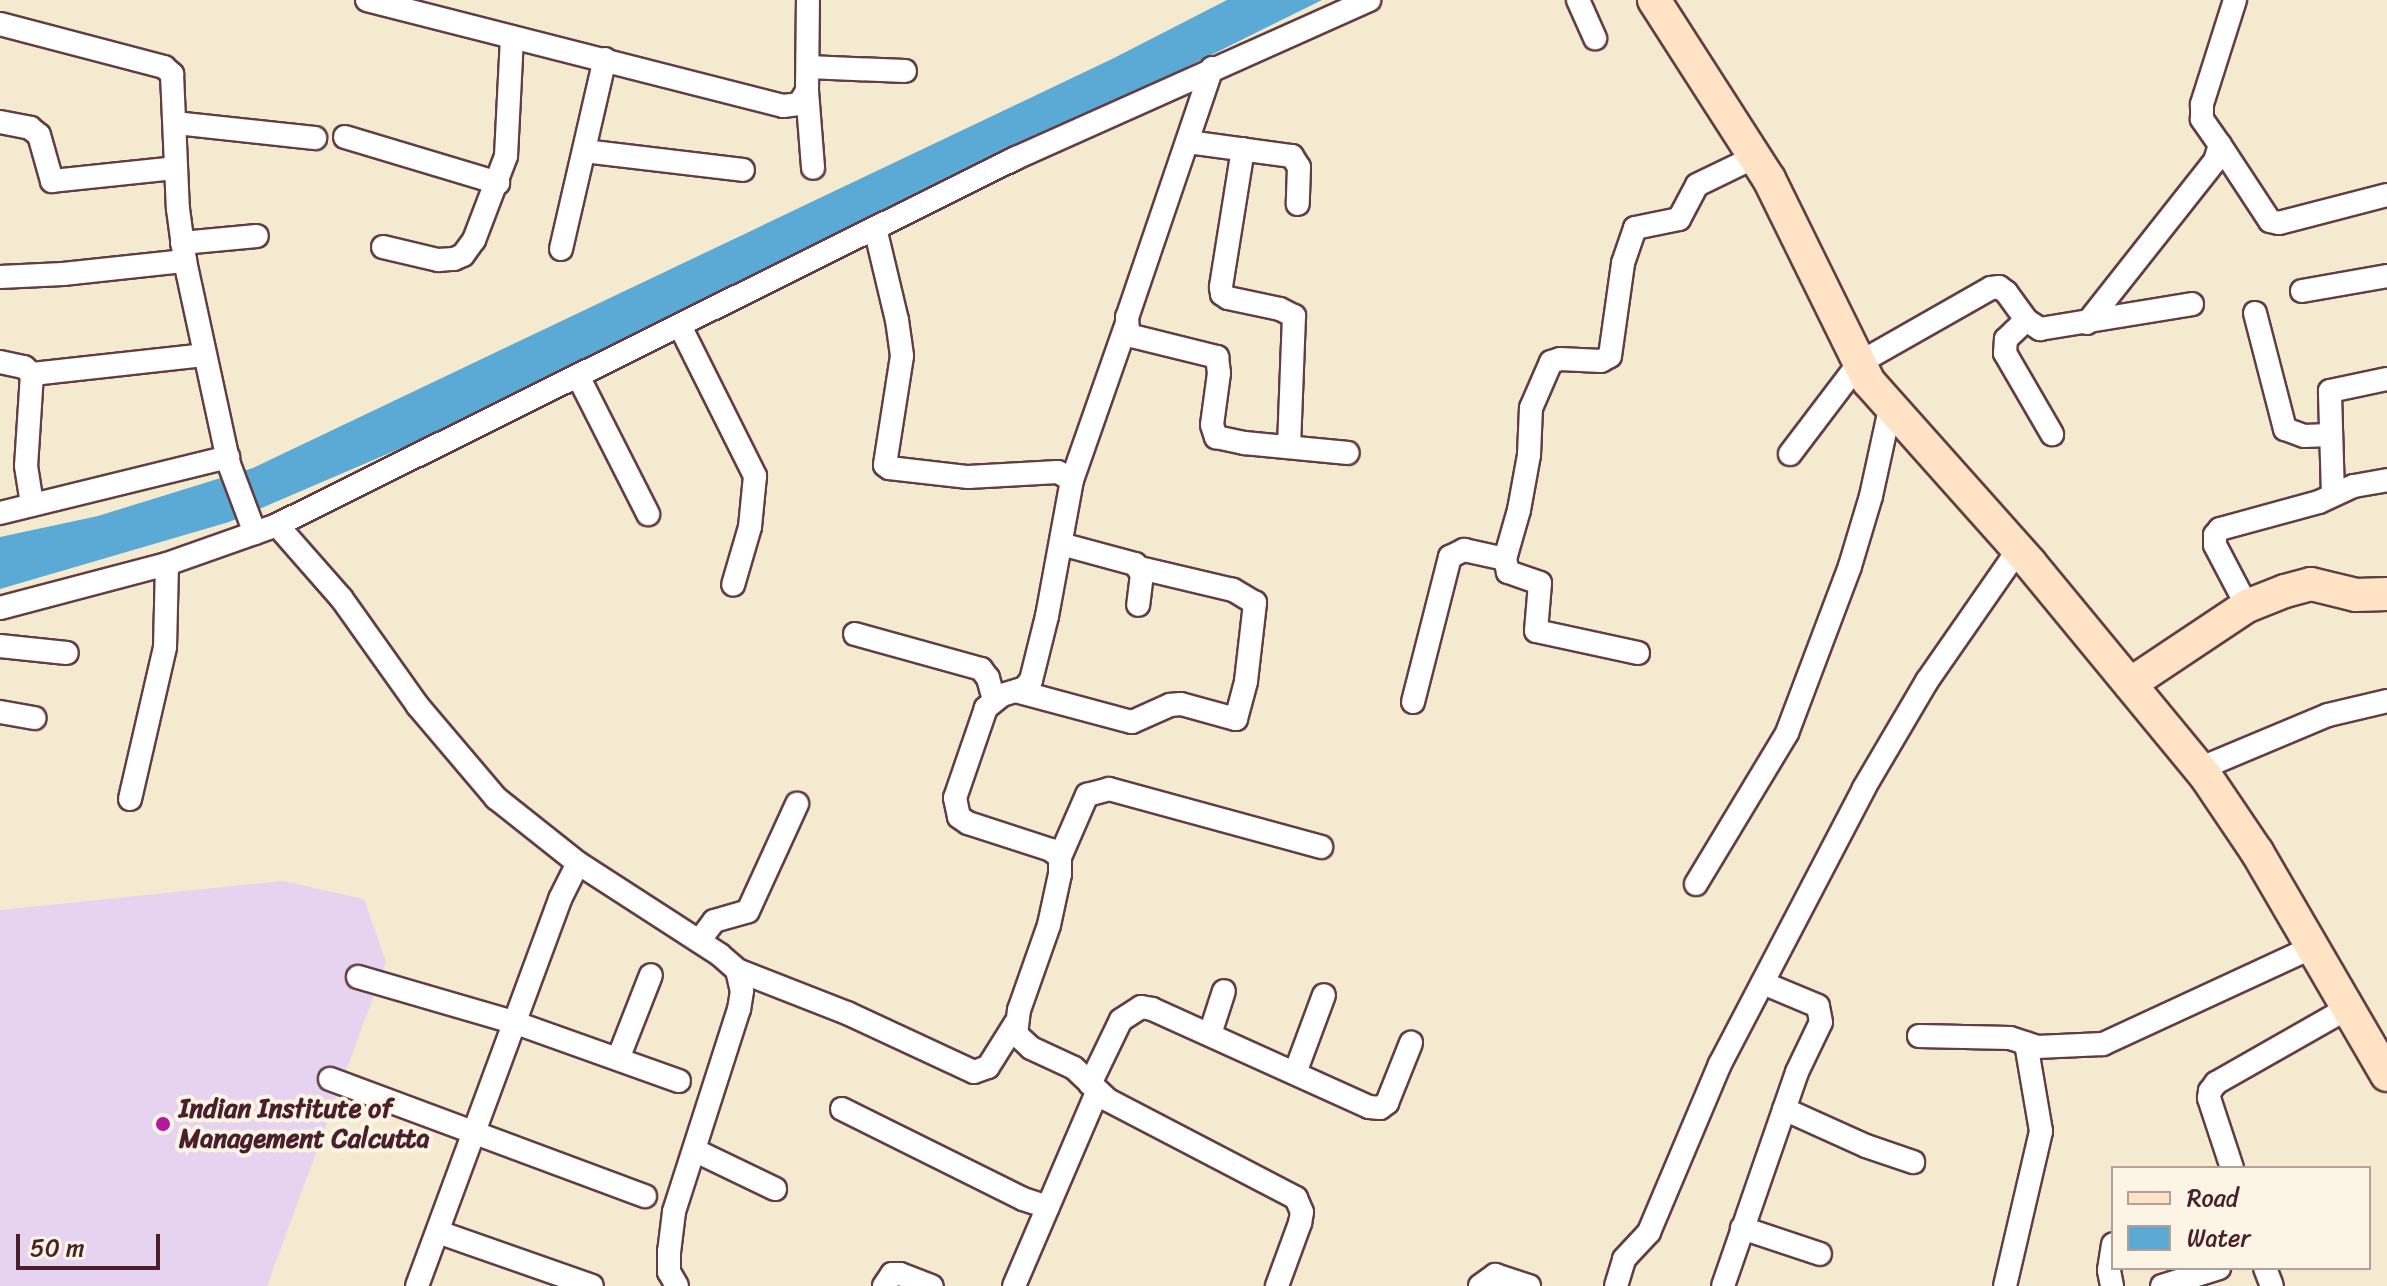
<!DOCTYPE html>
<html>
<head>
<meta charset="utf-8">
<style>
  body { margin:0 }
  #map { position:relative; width:2387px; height:1286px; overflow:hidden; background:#f3ead0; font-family:Sriracha,sans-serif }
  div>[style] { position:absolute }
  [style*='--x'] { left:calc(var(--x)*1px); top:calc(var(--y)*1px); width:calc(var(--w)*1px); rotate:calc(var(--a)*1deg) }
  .built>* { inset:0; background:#e6d3f0 }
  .water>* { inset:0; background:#5baad5 }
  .roads { filter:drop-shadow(2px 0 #633d44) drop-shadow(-2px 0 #633d44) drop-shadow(0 2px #633d44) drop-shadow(0 -2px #633d44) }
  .street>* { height:22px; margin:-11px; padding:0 11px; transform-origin:11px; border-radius:11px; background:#fff }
  .secondary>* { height:32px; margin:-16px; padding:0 16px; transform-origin:16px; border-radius:16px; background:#fee4c5 }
  .dots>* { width:22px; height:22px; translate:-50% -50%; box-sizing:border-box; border:4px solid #fcf5e5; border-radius:50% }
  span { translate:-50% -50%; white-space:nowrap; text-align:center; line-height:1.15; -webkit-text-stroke:8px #fcf5e5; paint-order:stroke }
  .poi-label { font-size:26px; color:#4a1f2b; font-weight:700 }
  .left { translate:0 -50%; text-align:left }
  .legend { position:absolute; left:2111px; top:1166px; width:260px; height:104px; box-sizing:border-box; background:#fcf5e5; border:2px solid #b59f9b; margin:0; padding:10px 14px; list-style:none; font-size:24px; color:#4a1f2b }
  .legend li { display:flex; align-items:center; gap:16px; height:40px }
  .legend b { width:40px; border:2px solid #b59f9b }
  .scale { position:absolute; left:16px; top:1234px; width:144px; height:36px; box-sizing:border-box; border:4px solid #4a1f2b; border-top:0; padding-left:10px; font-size:24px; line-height:28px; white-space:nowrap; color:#4a1f2b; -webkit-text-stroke:6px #fcf5e5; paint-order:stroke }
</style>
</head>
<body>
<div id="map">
  <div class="built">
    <i style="clip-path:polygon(283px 881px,364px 899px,386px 962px,267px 1286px,0 1286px,0 910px)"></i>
  </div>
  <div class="water">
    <i style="clip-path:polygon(1227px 0,1322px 0,541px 388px,229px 522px,0 589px,0 537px,98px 516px,253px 468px,1114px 58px)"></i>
  </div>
  <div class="roads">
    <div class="street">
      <i style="--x:367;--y:0;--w:429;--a:14.3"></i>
      <i style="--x:783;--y:106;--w:16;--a:-7"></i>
      <i style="--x:799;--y:104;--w:15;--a:-58"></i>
      <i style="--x:807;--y:91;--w:91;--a:-89.4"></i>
      <i style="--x:1578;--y:0;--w:42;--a:65.9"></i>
      <i style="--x:0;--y:24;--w:170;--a:14.7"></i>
      <i style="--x:164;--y:67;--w:11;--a:41"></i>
      <i style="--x:172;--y:74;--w:135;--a:87.5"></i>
      <i style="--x:178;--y:209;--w:52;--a:82.3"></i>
      <i style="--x:185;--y:261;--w:208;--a:77.8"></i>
      <i style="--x:229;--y:464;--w:74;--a:69.4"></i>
      <i style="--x:808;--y:67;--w:97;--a:2.4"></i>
      <i style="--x:1212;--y:68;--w:263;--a:108.8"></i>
      <i style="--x:1127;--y:317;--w:15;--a:86"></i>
      <i style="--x:1128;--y:332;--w:6;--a:45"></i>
      <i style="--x:1132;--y:336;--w:88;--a:13.9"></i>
      <i style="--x:1217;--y:357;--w:16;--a:83"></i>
      <i style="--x:1219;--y:373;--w:52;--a:97.7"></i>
      <i style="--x:1212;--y:425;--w:13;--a:72"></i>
      <i style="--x:1216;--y:437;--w:30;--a:12"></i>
      <i style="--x:1245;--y:443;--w:103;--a:5.5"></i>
      <i style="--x:807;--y:91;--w:77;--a:85.5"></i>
      <i style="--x:0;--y:122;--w:31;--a:11"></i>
      <i style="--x:30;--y:128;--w:11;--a:38"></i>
      <i style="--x:39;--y:135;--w:48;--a:74.2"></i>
      <i style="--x:52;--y:181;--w:124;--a:-6"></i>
      <i style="--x:176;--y:123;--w:140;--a:6.2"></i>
      <i style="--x:345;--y:137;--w:160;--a:16.7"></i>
      <i style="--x:1188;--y:142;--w:105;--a:7.7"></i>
      <i style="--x:1292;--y:156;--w:13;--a:58"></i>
      <i style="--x:1299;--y:167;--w:37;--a:92"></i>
      <i style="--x:2220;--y:145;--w:91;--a:56.7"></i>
      <i style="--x:2270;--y:221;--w:9;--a:13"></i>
      <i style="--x:2279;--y:223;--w:112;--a:-14.5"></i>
      <i style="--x:1243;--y:149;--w:140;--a:99.1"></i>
      <i style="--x:1221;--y:287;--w:7;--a:82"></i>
      <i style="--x:1222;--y:294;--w:7;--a:34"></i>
      <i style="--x:1228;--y:298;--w:53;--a:11.9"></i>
      <i style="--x:1280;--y:309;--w:16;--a:27"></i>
      <i style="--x:1294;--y:316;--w:131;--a:92.2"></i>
      <i style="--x:584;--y:151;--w:160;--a:6.8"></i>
      <i style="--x:875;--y:228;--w:95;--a:76.6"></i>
      <i style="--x:897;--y:320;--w:36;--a:82"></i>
      <i style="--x:902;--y:356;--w:110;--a:98.9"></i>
      <i style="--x:885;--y:465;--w:5;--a:37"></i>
      <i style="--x:889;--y:468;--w:80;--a:6.5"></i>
      <i style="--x:968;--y:477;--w:90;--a:-3.2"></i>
      <i style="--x:1058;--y:472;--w:16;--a:30"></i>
      <i style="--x:1072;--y:480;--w:138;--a:100.4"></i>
      <i style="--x:1047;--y:616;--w:66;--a:104"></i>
      <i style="--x:1031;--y:680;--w:10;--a:127"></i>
      <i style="--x:1025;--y:688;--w:24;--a:163"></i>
      <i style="--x:1002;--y:695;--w:21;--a:141"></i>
      <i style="--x:986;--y:708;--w:95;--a:109"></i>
      <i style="--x:955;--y:798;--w:19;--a:78"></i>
      <i style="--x:959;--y:817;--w:11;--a:34"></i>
      <i style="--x:968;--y:823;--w:87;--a:18"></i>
      <i style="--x:1051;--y:850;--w:11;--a:38"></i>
      <i style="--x:1060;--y:857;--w:17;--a:90"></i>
      <i style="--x:1060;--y:874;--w:52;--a:102.2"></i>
      <i style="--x:1049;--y:925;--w:90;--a:109.4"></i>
      <i style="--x:1019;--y:1010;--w:24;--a:97"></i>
      <i style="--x:1016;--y:1034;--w:21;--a:43"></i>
      <i style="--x:1031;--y:1048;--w:47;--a:24.9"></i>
      <i style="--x:1074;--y:1068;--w:47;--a:43.3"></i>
      <i style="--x:1108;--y:1100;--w:212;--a:27.5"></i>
      <i style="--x:1296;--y:1198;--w:15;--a:67"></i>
      <i style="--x:1302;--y:1212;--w:11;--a:100"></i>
      <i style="--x:1300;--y:1223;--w:67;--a:110.1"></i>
      <i style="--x:182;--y:243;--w:75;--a:-5.3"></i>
      <i style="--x:383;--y:247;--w:57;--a:13.3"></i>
      <i style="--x:438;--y:260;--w:16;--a:-4"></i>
      <i style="--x:454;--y:259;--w:10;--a:-24"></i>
      <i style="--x:463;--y:255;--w:19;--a:-54"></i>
      <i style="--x:474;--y:240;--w:90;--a:-69.1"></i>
      <i style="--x:506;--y:156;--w:119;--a:-87.1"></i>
      <i style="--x:561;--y:249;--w:195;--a:-77"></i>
      <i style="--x:0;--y:277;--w:63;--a:-2.7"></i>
      <i style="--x:63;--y:274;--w:123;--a:-6.1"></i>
      <i style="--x:2302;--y:291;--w:86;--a:-10"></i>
      <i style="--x:2255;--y:313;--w:120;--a:75.5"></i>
      <i style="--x:2285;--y:429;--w:20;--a:20"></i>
      <i style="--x:2304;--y:436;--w:26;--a:-2"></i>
      <i style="--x:2026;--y:320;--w:28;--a:136"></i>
      <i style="--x:2006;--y:339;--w:14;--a:94"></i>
      <i style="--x:2005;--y:353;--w:94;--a:59.9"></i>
      <i style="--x:2087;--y:323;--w:206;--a:-51.7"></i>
      <i style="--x:2215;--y:161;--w:17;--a:-73"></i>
      <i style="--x:2220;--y:145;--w:32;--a:-125"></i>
      <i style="--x:2202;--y:119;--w:15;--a:-90"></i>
      <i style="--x:2202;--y:104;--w:109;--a:-72.4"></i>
      <i style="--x:680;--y:326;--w:168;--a:63.4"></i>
      <i style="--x:755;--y:476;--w:51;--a:95.6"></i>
      <i style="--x:750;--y:527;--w:60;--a:106.3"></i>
      <i style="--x:0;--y:362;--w:25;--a:12"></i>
      <i style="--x:24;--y:367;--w:11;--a:41"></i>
      <i style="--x:32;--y:374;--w:92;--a:93.7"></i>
      <i style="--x:26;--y:466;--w:39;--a:81"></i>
      <i style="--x:32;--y:374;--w:173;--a:-6.3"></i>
      <i style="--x:578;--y:376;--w:155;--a:63.1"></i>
      <i style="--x:1790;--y:454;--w:114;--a:-52.8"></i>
      <i style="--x:1859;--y:363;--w:152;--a:-29.6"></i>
      <i style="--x:1991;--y:288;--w:8;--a:-7"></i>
      <i style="--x:1999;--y:287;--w:9;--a:36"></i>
      <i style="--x:2006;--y:292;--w:34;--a:54"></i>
      <i style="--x:2026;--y:320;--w:17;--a:33"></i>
      <i style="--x:2040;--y:329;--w:154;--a:-9.3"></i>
      <i style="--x:1072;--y:480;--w:166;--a:-70.7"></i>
      <i style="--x:2333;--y:495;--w:104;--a:-91.7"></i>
      <i style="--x:2330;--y:391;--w:58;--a:-11.9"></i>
      <i style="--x:0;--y:513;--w:235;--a:-13.8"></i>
      <i style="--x:277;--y:525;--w:98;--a:48.7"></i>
      <i style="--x:342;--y:599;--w:131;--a:54.6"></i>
      <i style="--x:418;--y:706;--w:121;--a:49.7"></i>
      <i style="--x:496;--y:798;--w:105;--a:38.4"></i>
      <i style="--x:578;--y:863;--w:169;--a:32.9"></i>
      <i style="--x:720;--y:955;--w:23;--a:41"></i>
      <i style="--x:737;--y:970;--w:22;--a:77"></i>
      <i style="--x:742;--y:991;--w:18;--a:99"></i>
      <i style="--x:739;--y:1009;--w:213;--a:107.8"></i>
      <i style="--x:674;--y:1212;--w:39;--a:97"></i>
      <i style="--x:669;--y:1251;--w:21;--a:90"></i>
      <i style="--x:669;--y:1272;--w:16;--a:60"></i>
      <i style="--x:1061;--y:544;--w:77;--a:15.1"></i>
      <i style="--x:1135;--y:564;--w:12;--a:55"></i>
      <i style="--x:1142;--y:574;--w:31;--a:97"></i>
      <i style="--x:2247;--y:606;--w:69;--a:-117.7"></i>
      <i style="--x:2215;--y:545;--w:10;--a:-90"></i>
      <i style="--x:2215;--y:535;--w:8;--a:-50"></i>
      <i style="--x:2220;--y:529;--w:103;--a:-15.3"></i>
      <i style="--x:2319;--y:502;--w:38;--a:-25"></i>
      <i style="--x:2354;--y:486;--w:34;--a:-10"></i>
      <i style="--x:0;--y:608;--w:173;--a:-14.8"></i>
      <i style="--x:167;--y:564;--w:117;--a:-19.5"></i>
      <i style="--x:277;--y:525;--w:825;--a:-26.41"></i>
      <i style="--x:1016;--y:158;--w:387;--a:-24.1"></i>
      <i style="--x:855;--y:634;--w:131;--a:15.5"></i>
      <i style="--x:981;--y:669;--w:11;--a:52"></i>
      <i style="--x:988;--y:678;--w:23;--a:75"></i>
      <i style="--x:0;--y:646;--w:67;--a:6"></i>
      <i style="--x:1638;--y:653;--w:104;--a:-167.8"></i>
      <i style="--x:1536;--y:631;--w:48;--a:-85.2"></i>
      <i style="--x:1540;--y:583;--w:34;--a:-161"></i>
      <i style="--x:1508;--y:572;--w:13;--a:-103"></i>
      <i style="--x:1505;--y:559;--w:51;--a:-74.1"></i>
      <i style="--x:1519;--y:510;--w:56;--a:-79.7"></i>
      <i style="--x:1529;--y:455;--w:47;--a:-87.6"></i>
      <i style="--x:1531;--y:408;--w:50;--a:-66.5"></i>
      <i style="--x:1551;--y:362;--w:9;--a:-18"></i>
      <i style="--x:1560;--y:359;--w:41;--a:2.8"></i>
      <i style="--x:1601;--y:361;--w:10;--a:-29"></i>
      <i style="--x:1610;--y:356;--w:94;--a:-82"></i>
      <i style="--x:1623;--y:263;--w:37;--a:-71"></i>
      <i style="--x:1635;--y:228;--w:45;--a:-11.6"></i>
      <i style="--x:1679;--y:219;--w:38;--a:-62"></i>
      <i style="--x:1697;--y:185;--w:64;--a:-25.8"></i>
      <i style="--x:1016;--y:691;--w:120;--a:15"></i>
      <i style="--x:1132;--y:722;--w:42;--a:-24.1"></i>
      <i style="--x:1170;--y:705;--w:11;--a:-5"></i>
      <i style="--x:1181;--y:704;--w:57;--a:15.3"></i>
      <i style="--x:1236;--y:719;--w:39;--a:-75"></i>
      <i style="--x:1246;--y:681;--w:79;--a:-83.4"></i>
      <i style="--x:1255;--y:603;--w:26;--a:-149"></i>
      <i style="--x:1233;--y:590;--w:96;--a:-166.7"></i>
      <i style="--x:1413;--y:702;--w:150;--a:-75.7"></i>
      <i style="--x:1450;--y:557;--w:16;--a:-27"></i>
      <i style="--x:1464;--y:550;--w:42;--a:12.4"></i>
      <i style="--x:0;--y:712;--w:35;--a:10"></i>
      <i style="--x:2199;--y:769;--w:140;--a:-22.7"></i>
      <i style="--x:2328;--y:715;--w:61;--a:-13.3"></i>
      <i style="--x:130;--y:799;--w:156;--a:-77"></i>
      <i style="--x:165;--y:647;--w:83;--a:-88.6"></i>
      <i style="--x:1060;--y:857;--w:68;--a:-66.5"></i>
      <i style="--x:1087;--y:795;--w:23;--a:-15"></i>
      <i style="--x:1109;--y:789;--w:220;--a:15.3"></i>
      <i style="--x:1696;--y:884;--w:176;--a:-58.9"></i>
      <i style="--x:1787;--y:733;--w:178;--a:-69.3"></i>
      <i style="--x:1850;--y:566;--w:73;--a:-73.3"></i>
      <i style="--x:1871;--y:496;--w:89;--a:-77.7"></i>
      <i style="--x:699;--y:941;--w:25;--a:-53"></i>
      <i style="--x:714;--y:921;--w:35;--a:-16"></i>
      <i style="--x:748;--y:911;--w:118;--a:-65.4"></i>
      <i style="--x:737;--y:970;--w:118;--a:21.4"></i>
      <i style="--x:847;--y:1013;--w:140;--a:24.9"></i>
      <i style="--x:974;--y:1072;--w:15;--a:-20"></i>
      <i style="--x:988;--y:1067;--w:51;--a:-57.9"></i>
      <i style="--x:358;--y:977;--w:165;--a:16.2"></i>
      <i style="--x:516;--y:1023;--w:173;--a:19.6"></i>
      <i style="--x:1210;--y:1034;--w:45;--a:-72"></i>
      <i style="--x:1919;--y:1036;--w:91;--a:1.3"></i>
      <i style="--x:2010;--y:1038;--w:28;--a:18"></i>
      <i style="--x:2037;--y:1047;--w:66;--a:-2.6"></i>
      <i style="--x:2103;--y:1044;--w:231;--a:-24.8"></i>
      <i style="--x:618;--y:1059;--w:90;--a:-68.6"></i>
      <i style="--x:1295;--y:1073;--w:83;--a:-69.6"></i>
      <i style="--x:330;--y:1079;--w:336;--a:20.4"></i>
      <i style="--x:1090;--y:1084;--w:71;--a:-64.2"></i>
      <i style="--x:1121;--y:1020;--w:24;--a:-33"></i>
      <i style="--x:1141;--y:1007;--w:11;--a:10"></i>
      <i style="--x:1152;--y:1009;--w:238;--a:24.3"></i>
      <i style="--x:1369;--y:1107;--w:11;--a:5"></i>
      <i style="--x:1380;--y:1108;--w:9;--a:-36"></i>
      <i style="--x:1387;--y:1103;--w:65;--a:-68.2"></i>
      <i style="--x:842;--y:1109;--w:202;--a:26.4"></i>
      <i style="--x:1023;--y:1199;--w:26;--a:18"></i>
      <i style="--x:1784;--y:1109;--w:90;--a:24.3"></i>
      <i style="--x:1866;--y:1146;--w:50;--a:18.8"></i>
      <i style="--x:694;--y:1150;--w:90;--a:25.7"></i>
      <i style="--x:2232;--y:1168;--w:74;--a:-108.2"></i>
      <i style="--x:2209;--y:1098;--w:7;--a:-82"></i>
      <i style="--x:2210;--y:1091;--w:10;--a:-53"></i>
      <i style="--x:2216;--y:1083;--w:152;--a:-29.6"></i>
      <i style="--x:1742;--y:1228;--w:82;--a:18.4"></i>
      <i style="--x:438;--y:1232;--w:163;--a:19.3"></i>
      <i style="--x:2265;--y:1268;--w:19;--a:69"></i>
      <i style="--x:417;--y:1286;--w:413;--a:-69.7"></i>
      <i style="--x:560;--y:899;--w:40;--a:-63.4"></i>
      <i style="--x:884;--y:1286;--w:14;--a:-56"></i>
      <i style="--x:892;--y:1274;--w:8;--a:0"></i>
      <i style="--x:900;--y:1274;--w:34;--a:21"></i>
      <i style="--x:1014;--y:1286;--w:211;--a:-66.8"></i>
      <i style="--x:1480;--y:1286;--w:19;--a:-36"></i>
      <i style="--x:1495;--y:1275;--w:36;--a:18"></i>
      <i style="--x:1616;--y:1286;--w:28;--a:-73"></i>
      <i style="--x:1624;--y:1259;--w:37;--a:-47"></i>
      <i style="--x:1649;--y:1232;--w:182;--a:-67.1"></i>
      <i style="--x:1720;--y:1064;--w:311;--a:-62.4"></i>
      <i style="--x:1864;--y:788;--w:124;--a:-59.5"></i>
      <i style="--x:1927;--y:681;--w:160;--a:-55.2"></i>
      <i style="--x:1723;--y:1286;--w:226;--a:-70.9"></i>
      <i style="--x:1797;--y:1072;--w:55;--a:-64.4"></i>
      <i style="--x:1821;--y:1022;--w:16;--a:-101"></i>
      <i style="--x:1818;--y:1006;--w:60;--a:-157.3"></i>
      <i style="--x:2005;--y:1286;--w:159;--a:-76.9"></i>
      <i style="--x:2041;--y:1131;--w:89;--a:-99.7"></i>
      <i style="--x:2112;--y:1286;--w:16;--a:-101"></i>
      <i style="--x:2109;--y:1270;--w:26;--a:-81"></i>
      <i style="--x:2162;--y:1286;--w:60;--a:-17.5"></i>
    </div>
    <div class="secondary">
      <i style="--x:1654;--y:0;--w:213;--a:57.3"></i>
      <i style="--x:1769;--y:179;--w:226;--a:63.8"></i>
      <i style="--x:1869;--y:382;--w:242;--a:48.3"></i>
      <i style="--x:2030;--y:563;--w:278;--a:50.5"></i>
      <i style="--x:2207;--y:778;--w:89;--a:56"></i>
      <i style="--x:2257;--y:852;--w:258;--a:59.8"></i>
      <i style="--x:2130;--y:684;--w:141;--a:-33.7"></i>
      <i style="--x:2247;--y:606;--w:41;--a:-21.5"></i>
      <i style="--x:2285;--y:591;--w:27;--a:-15"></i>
      <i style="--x:2311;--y:584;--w:46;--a:13.7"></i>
      <i style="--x:2356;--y:595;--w:31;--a:-2"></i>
    </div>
  </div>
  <div class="dots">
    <i style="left:163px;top:1124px;background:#b5179e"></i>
  </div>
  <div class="poi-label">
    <span class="left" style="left:179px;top:1124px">Indian Institute of<br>Management Calcutta</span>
  </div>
  <ul class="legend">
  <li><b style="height:10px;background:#fee4c5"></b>Road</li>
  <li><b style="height:22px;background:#5baad5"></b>Water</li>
  </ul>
  <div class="scale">50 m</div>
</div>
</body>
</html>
